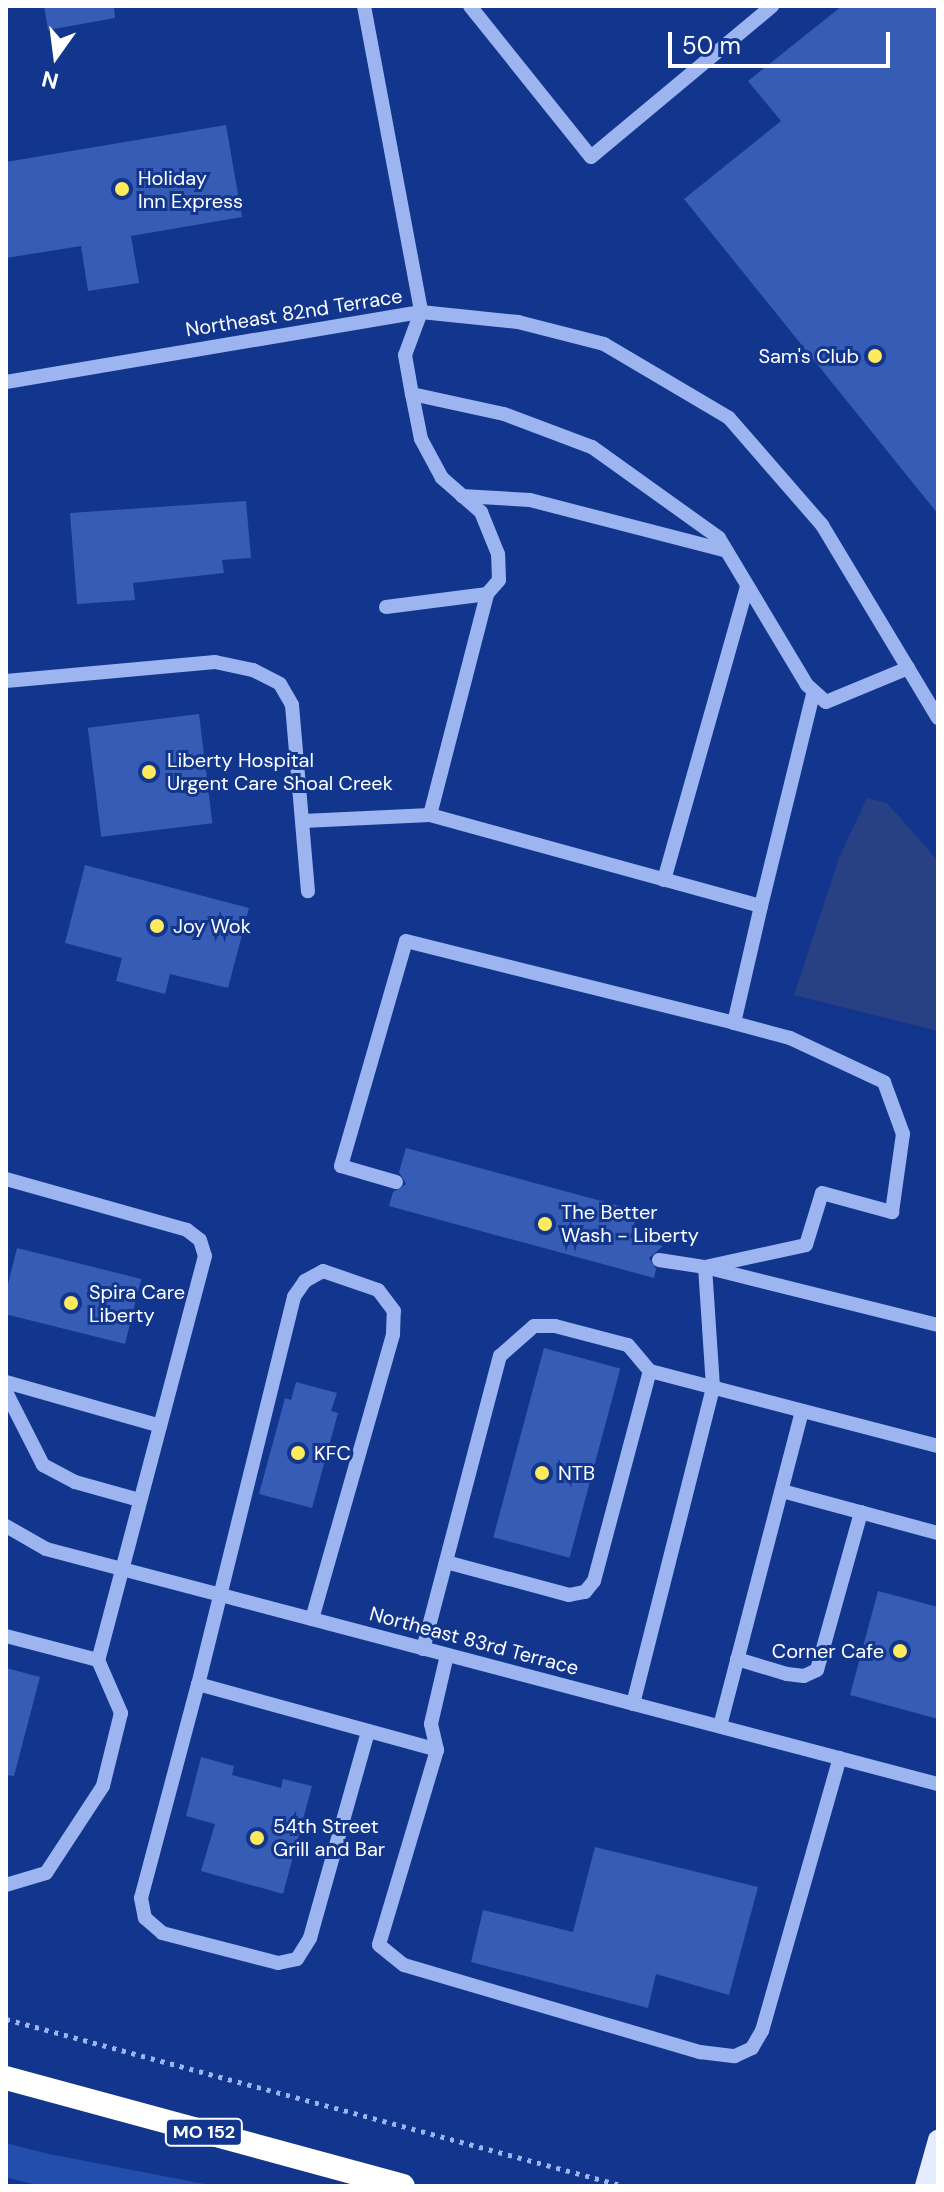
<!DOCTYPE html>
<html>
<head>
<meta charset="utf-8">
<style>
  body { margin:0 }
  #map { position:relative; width:944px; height:2192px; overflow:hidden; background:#12368d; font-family:"DM Sans",sans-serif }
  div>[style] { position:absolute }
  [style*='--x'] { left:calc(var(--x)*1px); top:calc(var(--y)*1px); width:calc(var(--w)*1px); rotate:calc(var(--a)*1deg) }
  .green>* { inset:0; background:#244ead }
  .water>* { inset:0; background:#274184 }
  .building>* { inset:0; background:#365cb5; transform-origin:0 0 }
  .path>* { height:5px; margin-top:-2.5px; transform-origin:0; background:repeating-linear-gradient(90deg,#9cb5f1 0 4px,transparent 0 10px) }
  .minor>* { height:14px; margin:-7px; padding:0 7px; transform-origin:7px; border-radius:7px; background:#9cb5f1 }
  .major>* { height:20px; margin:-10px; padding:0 10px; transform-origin:10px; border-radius:10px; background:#e6ecff }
  .highway>* { height:24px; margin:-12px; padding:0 12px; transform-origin:12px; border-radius:12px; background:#fff }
  .dots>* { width:22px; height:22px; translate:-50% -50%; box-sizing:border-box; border:4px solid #12368d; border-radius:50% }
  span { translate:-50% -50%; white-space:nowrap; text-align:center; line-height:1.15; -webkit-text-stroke:6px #12368d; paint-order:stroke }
  .shield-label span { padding:2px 6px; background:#12368d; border:2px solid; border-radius:6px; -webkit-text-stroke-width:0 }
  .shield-label { font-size:18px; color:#fff; font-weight:700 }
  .poi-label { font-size:20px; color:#fff }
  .left { translate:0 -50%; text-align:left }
  .right { translate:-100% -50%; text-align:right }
  .street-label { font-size:20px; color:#fff }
  .frame { position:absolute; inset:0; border:8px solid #fff; pointer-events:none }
  .north { position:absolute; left:16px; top:16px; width:80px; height:80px; -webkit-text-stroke:6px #12368d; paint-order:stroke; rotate:194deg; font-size:22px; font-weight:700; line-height:32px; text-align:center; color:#fff }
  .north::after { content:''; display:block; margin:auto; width:28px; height:36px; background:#fff; clip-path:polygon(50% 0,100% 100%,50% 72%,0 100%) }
  .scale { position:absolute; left:668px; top:32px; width:222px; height:36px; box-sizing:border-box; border:4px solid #fff; border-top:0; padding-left:10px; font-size:24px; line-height:28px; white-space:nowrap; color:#fff; -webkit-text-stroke:6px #12368d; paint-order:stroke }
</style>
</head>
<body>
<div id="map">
  <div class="green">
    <i style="clip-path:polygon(6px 2143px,49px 2154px,215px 2186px,40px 2186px,6px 2177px)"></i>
  </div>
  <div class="water">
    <i style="clip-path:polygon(867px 798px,887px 803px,938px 861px,938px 1031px,794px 995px,839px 858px)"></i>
  </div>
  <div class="building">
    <i style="clip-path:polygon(44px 6px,114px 6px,115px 18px,48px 30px)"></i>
    <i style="clip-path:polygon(842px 6px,938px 6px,938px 514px,684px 199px,781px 121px,748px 81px)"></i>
    <i style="clip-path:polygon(226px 125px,242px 217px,131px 236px,139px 283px,88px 291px,81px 246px,6px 258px,6px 162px)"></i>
    <i style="clip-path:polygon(246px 501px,251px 558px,222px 560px,224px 573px,133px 583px,135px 600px,77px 604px,70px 513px)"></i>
    <i style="left:199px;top:714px;width:110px;height:112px;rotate:83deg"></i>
    <i style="clip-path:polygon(85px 865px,249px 908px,228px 988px,170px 974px,165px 994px,116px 981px,122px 958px,65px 943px)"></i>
    <i style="clip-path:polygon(406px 1148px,638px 1211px,630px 1238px,663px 1246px,649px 1258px,656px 1269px,654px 1278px,389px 1206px,393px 1192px,406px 1184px,399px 1172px)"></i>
    <i style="left:17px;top:1248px;width:128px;height:67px;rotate:14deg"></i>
    <i style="left:544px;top:1348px;width:79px;height:196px;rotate:15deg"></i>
    <i style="clip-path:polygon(296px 1382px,337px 1393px,331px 1411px,338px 1413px,312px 1508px,259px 1494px,285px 1398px,291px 1400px)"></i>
    <i style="clip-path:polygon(878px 1591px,938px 1607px,938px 1719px,850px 1695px)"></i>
    <i style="clip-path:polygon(6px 1668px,40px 1677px,14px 1776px,6px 1775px)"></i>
    <i style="clip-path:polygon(201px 1757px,234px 1766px,232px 1775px,281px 1788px,283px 1779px,312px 1786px,283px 1894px,201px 1871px,215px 1824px,186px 1816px)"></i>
    <i style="clip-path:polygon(595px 1847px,758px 1887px,729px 1995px,656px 1974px,648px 2008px,471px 1962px,483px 1910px,573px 1932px)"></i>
  </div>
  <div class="path">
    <i style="--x:6;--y:2019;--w:640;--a:15.12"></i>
  </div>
  <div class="minor">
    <i style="--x:364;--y:6;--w:311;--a:79.4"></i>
    <i style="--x:421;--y:312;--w:46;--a:110.4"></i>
    <i style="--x:405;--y:355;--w:40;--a:80"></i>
    <i style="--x:412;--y:394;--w:94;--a:12.3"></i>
    <i style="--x:504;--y:414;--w:94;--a:20.6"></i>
    <i style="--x:592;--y:447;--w:156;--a:35.6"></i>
    <i style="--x:719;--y:538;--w:171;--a:59.1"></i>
    <i style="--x:807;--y:685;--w:25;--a:42"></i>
    <i style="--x:826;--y:702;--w:89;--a:-22.5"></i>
    <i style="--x:470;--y:6;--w:193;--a:51.3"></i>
    <i style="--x:591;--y:157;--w:236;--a:-39.8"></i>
    <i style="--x:6;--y:382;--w:421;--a:-9.6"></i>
    <i style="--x:421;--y:312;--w:98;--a:5.9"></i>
    <i style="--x:518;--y:322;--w:89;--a:14.3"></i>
    <i style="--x:604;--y:344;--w:145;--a:30.6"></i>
    <i style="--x:729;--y:418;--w:142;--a:49"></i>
    <i style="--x:822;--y:525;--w:225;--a:59"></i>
    <i style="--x:462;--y:496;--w:68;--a:3.4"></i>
    <i style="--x:530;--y:500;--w:203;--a:14.5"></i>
    <i style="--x:386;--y:607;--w:102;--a:-7.3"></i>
    <i style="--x:487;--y:594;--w:18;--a:-49"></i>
    <i style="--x:499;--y:580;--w:26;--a:-92"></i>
    <i style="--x:498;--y:554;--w:45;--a:-112"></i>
    <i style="--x:481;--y:512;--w:52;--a:-138.9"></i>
    <i style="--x:442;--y:478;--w:44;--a:-118.3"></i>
    <i style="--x:421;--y:439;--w:46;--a:-101.3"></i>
    <i style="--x:6;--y:681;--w:210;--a:-5.2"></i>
    <i style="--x:215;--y:662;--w:39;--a:12"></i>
    <i style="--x:253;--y:670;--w:30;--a:27"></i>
    <i style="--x:280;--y:684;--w:24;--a:60"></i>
    <i style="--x:292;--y:705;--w:187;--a:85.1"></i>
    <i style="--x:430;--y:815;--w:228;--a:-75.5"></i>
    <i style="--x:303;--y:821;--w:127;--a:-2.7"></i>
    <i style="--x:430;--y:815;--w:343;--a:15.4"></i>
    <i style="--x:761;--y:906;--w:221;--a:-76.2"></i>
    <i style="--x:664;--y:880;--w:305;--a:-74.2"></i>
    <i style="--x:6;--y:1179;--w:188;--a:15.7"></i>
    <i style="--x:187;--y:1230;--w:16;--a:38"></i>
    <i style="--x:200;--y:1240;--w:17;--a:73"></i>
    <i style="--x:205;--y:1256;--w:418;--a:104.8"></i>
    <i style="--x:98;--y:1660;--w:58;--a:66.5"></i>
    <i style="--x:121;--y:1713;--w:75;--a:103.9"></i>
    <i style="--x:103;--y:1786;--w:104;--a:123.2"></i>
    <i style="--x:46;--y:1873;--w:42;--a:163.3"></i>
    <i style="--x:396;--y:1182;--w:57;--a:-163.8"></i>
    <i style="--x:341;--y:1166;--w:234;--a:-73.9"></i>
    <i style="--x:406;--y:941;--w:338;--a:14"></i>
    <i style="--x:734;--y:1023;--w:120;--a:-77"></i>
    <i style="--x:659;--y:1260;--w:47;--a:8.7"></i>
    <i style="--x:705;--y:1267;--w:103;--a:-12.3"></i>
    <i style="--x:806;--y:1245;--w:54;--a:-72.9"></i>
    <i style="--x:822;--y:1193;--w:73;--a:15.2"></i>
    <i style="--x:892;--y:1212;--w:79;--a:-82"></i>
    <i style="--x:903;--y:1134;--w:55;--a:-110.1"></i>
    <i style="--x:884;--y:1082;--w:104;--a:-154.9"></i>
    <i style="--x:790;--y:1038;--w:58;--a:-165"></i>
    <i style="--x:6;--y:1382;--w:160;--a:15.9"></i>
    <i style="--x:6;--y:1392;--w:82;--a:63.1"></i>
    <i style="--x:43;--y:1465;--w:36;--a:28"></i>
    <i style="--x:75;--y:1482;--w:66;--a:15.7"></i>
    <i style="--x:782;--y:1491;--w:162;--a:15.1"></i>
    <i style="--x:6;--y:1526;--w:46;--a:29.9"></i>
    <i style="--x:46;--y:1549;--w:922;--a:14.76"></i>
    <i style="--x:446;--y:1562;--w:127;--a:15"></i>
    <i style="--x:569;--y:1595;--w:16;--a:-11"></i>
    <i style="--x:585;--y:1592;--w:14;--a:-51"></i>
    <i style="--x:594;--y:1581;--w:217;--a:-75.1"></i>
    <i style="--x:312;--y:1619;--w:296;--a:-74.1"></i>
    <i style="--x:393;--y:1334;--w:23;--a:-88"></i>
    <i style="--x:394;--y:1311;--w:26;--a:-127"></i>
    <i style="--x:378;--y:1290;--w:58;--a:-160.9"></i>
    <i style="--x:323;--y:1271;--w:21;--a:151"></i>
    <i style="--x:305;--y:1281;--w:19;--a:125"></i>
    <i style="--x:294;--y:1297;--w:399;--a:103.9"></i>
    <i style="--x:198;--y:1684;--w:248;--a:15.4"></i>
    <i style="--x:6;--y:1636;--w:95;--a:14.6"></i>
    <i style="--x:423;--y:1649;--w:303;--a:-75.3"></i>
    <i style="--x:500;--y:1356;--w:45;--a:-41.4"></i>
    <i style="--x:534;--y:1326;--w:21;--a:0"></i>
    <i style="--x:555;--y:1326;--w:75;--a:14.6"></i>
    <i style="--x:628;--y:1345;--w:34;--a:50"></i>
    <i style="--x:650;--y:1371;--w:298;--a:14.6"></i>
    <i style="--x:447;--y:1655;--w:71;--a:103.1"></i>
    <i style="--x:431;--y:1724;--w:27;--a:77"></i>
    <i style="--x:437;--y:1750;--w:203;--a:106.6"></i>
    <i style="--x:379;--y:1945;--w:32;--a:39"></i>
    <i style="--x:404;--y:1965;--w:309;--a:16.4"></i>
    <i style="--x:700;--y:2052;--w:35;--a:7"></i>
    <i style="--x:735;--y:2056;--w:19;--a:-25"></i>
    <i style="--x:752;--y:2048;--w:20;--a:-60"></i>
    <i style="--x:762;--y:2031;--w:284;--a:-74.1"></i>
    <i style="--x:737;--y:1659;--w:52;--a:16.7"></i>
    <i style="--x:787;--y:1674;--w:17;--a:7"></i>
    <i style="--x:804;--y:1676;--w:14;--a:-25"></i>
    <i style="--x:817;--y:1670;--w:164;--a:-74.4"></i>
    <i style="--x:198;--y:1684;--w:221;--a:104.9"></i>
    <i style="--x:141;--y:1898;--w:20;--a:79"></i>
    <i style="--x:145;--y:1918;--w:23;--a:41"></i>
    <i style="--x:162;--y:1933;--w:120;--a:14.5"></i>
    <i style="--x:278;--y:1963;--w:19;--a:-12"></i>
    <i style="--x:297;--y:1959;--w:25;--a:-58"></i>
    <i style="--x:310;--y:1938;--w:215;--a:-74.3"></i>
    <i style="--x:633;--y:1704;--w:327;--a:-75.8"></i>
    <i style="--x:713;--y:1387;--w:120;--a:-93.8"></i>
    <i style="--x:705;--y:1267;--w:240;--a:14"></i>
    <i style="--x:720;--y:1726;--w:325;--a:-75.4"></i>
  </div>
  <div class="major">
    <i style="--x:925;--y:2186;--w:48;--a:-74.2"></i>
  </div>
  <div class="highway">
    <i style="--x:6;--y:2078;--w:411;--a:15.2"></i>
  </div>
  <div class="dots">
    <i style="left:122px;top:189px;background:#ffe95c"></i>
    <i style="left:875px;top:356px;background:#ffe95c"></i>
    <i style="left:149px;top:772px;background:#ffe95c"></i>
    <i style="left:157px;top:926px;background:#ffe95c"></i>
    <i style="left:545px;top:1224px;background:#ffe95c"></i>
    <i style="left:71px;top:1303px;background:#ffe95c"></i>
    <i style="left:298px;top:1453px;background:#ffe95c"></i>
    <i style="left:542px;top:1473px;background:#ffe95c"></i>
    <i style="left:900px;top:1651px;background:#ffe95c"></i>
    <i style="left:257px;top:1838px;background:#ffe95c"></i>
  </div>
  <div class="shield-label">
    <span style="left:204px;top:2132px">MO 152</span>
  </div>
  <div class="poi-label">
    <span class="left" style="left:138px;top:190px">Holiday<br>Inn Express</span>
    <span class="right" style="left:859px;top:356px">Sam's Club</span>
    <span class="left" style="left:167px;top:772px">Liberty Hospital<br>Urgent Care Shoal Creek</span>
    <span class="left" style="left:173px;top:926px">Joy Wok</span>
    <span class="left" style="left:561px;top:1224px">The Better<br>Wash - Liberty</span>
    <span class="left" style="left:89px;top:1304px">Spira Care<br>Liberty</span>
    <span class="left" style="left:314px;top:1453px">KFC</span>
    <span class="left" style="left:558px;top:1473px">NTB</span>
    <span class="right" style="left:884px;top:1651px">Corner Cafe</span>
    <span class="left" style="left:273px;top:1838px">54th Street<br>Grill and Bar</span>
  </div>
  <div class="street-label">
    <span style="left:294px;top:313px;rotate:-9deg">Northeast 82nd Terrace</span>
    <span style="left:474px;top:1641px;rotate:15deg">Northeast 83rd Terrace</span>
  </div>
  <div class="frame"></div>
  <div class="north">N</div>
  <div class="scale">50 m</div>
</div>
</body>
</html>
